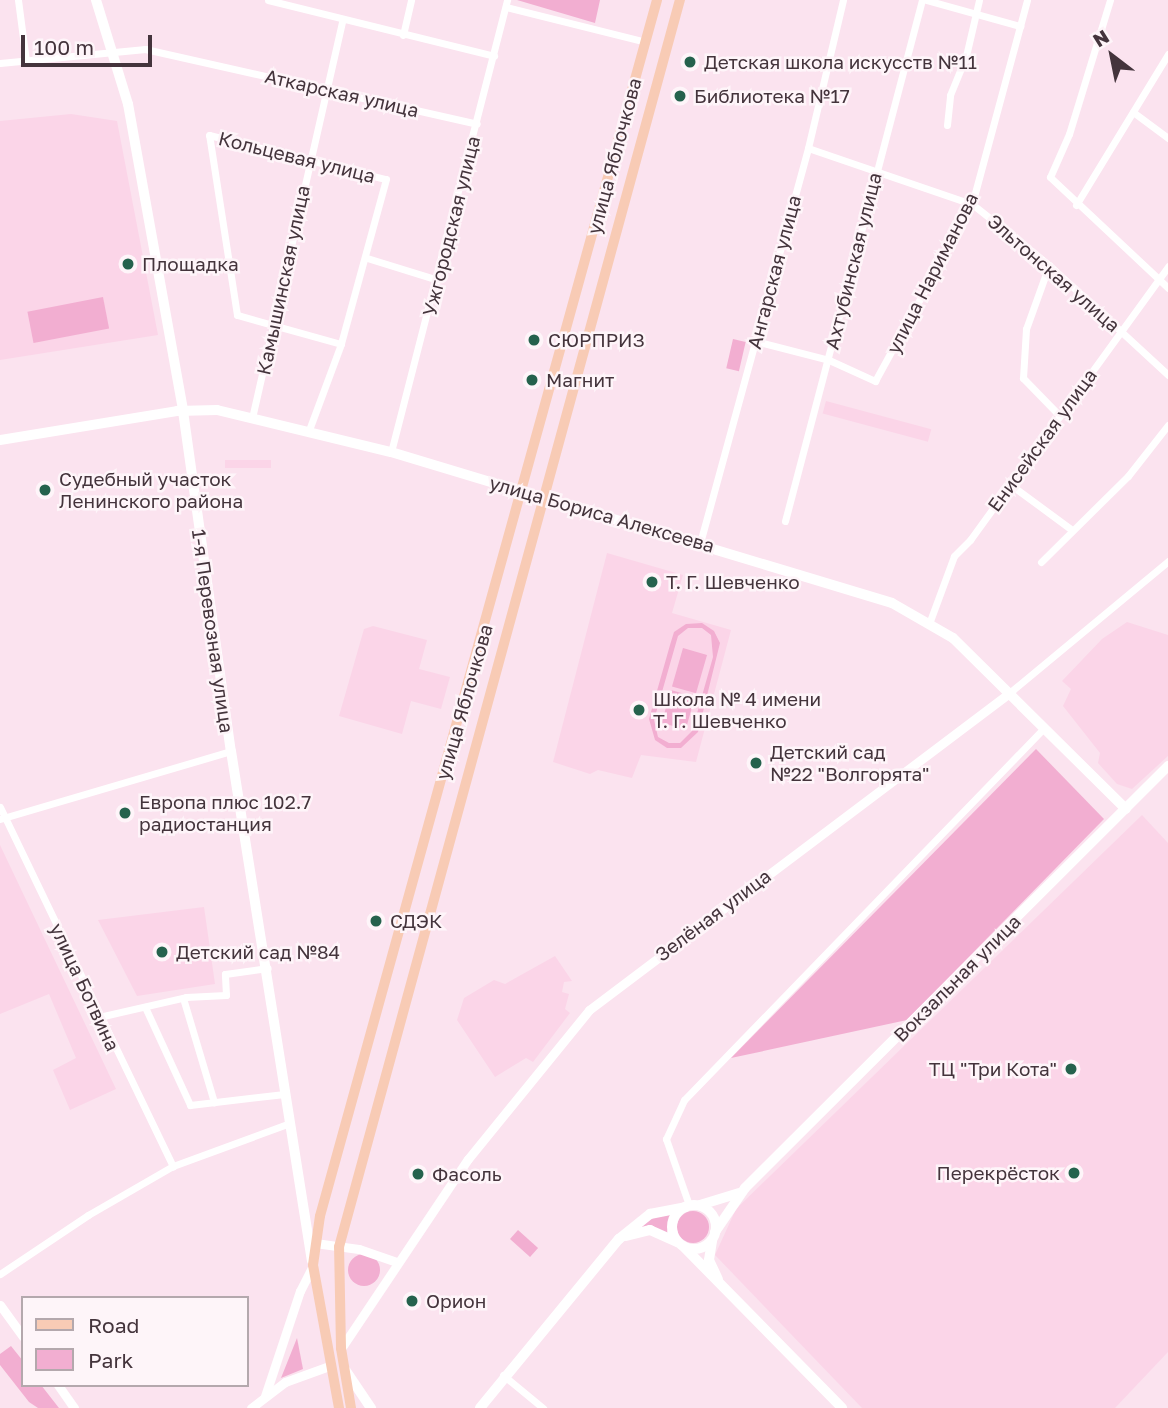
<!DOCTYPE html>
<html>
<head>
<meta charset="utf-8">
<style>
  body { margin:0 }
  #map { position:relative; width:1168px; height:1408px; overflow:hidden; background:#fbe3ef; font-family:"Golos Text",sans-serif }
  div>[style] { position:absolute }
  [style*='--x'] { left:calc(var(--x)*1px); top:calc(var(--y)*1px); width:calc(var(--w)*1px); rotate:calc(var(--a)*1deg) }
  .built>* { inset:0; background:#fbd5e8; transform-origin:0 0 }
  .green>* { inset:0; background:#f2aed1; transform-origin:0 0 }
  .round { border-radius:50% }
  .minor>* { height:7px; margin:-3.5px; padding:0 3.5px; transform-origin:3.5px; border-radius:3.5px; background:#fff }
  .tertiary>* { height:9px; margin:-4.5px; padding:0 4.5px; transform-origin:4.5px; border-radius:4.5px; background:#fff }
  .secondary>* { height:10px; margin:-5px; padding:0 5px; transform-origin:5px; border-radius:5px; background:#fff }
  .secondary>.ring { margin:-5px; padding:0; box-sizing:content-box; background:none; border:10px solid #fff; border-radius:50% }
  .primary>* { height:10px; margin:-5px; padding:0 5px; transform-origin:5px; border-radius:5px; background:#f8cbb5 }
  .dots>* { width:19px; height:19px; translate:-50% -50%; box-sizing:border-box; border:4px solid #fef5f9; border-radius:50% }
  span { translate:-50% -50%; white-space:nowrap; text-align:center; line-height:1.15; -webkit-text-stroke:5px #fef5f9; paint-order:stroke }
  .poi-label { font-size:19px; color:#44343c }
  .left { translate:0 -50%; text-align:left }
  .right { translate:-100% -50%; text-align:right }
  .street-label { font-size:19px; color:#44343c }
  .legend { position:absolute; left:21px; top:1296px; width:228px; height:91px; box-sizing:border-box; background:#fef5f9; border:2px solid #b4a8ad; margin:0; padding:9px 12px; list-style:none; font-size:21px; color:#44343c }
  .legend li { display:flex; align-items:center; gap:14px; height:35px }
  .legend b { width:35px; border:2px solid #b4a8ad }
  .north { position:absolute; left:1077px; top:21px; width:70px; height:70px; -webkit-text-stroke:5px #fef5f9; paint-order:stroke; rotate:328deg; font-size:19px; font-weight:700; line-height:28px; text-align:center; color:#44343c }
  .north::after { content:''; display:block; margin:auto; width:24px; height:32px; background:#44343c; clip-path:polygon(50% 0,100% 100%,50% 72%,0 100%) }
  .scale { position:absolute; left:21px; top:35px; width:131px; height:32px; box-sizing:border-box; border:4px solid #44343c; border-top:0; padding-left:9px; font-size:21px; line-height:24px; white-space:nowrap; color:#44343c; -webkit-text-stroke:5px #fef5f9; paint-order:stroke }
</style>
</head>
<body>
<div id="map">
  <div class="built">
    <i style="clip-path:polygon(71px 114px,117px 121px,158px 335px,0 360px,0 121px)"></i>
    <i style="left:826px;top:401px;width:109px;height:13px;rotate:15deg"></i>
    <i style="left:271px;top:460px;width:8px;height:46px;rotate:90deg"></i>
    <i style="clip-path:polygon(607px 553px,683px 575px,672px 613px,731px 630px,696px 762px,641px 755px,632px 778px,598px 770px,590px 774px,553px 762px)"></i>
    <i style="clip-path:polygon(1127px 622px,1168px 635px,1168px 756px,1132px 789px,1117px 784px,1098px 763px,1100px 753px,1063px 706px,1071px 689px,1062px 681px,1102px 639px)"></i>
    <i style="clip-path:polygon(373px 626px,427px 640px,419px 669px,450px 677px,441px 709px,411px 701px,402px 734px,339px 716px,364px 629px)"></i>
    <i style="clip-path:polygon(1142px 815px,1168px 843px,1168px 1352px,1115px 1408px,862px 1408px,715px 1255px,736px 1209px)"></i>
    <i style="clip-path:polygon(0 845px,116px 1089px,70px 1110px,53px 1070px,76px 1058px,49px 994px,0 1014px)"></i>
    <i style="clip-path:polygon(204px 907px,215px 984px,137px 996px,98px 920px)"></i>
    <i style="clip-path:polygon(555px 956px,572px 981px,564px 982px,562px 992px,569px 994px,565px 1009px,570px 1013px,533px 1062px,526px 1058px,495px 1077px,457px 1020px,464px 998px,494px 980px,505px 984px)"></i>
  </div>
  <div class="green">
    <i style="clip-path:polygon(517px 0,600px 0,595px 23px)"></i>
    <i style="left:103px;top:297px;width:32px;height:77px;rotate:79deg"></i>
    <i style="left:733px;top:339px;width:13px;height:30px;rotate:13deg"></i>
    <i style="clip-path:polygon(evenodd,702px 623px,714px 631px,720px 643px,698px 732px,681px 748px,667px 748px,655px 740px,649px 719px,670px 645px,674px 632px,686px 624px,702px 623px,688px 628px,702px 628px,711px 635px,713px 657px,692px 731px,680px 743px,669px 743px,658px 737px,654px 720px,678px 636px,688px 628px)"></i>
    <i style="left:683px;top:648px;width:25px;height:40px;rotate:16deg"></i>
    <i style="left:671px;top:690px;width:25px;height:34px;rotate:16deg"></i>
    <i style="clip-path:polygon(1036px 749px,1104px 819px,907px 1020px,731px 1058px)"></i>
    <i style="clip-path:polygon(671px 1211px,667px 1234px,634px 1228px,642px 1221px)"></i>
    <i class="round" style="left:677px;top:1211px;width:32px;height:32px"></i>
    <i style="left:518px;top:1230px;width:27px;height:12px;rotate:42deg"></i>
    <i class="round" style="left:348px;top:1254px;width:32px;height:32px"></i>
    <i style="clip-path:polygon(297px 1338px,303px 1369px,281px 1378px)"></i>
    <i style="clip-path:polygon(11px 1346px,23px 1361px,23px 1385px,41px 1385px,59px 1408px,38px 1408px,29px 1402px,0 1365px,0 1354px)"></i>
  </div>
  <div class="minor">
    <i style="--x:18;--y:0;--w:62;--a:82.5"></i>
    <i style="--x:268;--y:0;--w:233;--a:13.9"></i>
    <i style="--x:926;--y:0;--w:98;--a:15.5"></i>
    <i style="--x:1110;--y:0;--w:140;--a:107"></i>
    <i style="--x:1069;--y:134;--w:47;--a:113.8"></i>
    <i style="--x:1050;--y:177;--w:162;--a:43.2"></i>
    <i style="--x:506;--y:7;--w:144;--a:14"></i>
    <i style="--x:403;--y:35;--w:36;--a:-77"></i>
    <i style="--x:0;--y:63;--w:146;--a:-5.5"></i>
    <i style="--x:145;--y:49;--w:340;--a:12.7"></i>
    <i style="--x:1133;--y:112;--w:44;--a:36.6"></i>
    <i style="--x:947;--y:125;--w:30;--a:-84"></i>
    <i style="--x:950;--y:95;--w:42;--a:-67.7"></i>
    <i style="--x:966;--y:56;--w:57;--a:-76.9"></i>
    <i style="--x:209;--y:135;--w:182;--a:14"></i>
    <i style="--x:386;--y:179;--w:171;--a:105.3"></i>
    <i style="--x:341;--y:344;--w:108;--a:-164.4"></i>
    <i style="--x:237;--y:315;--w:182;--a:-98.8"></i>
    <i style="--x:808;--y:148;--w:173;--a:18.9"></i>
    <i style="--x:972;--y:204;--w:98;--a:38.4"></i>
    <i style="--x:1049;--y:265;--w:162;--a:42.7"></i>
    <i style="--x:1076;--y:205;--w:177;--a:-58.6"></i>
    <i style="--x:367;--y:258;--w:74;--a:17.2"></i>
    <i style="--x:1049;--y:265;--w:68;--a:109.8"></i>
    <i style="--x:1026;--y:329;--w:49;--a:93.5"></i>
    <i style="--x:1023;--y:378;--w:53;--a:45.8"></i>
    <i style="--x:755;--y:341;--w:76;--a:14.4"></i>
    <i style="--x:829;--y:360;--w:51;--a:24.5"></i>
    <i style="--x:875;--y:381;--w:202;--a:-61.3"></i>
    <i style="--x:972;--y:204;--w:211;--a:-74.9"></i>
    <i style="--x:252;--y:418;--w:409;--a:-77.2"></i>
    <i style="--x:309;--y:430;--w:92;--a:-69.6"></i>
    <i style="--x:391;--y:452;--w:467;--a:-75.6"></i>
    <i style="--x:1011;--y:485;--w:76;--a:36.4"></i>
    <i style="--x:785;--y:521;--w:539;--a:-75.27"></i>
    <i style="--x:700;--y:543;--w:409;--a:-74.7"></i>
    <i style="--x:808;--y:148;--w:152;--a:-76.7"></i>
    <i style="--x:1041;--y:562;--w:122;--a:-44.7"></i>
    <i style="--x:1128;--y:476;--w:65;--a:-51.9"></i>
    <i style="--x:930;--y:621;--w:69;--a:-69.7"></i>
    <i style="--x:954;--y:556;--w:23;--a:-45"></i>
    <i style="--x:970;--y:540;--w:338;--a:-54.1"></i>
    <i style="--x:1008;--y:694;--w:208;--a:-39.7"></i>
    <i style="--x:0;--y:807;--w:399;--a:64.3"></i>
    <i style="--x:0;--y:819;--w:241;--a:-16.4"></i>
    <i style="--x:183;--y:998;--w:109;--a:73.4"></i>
    <i style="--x:145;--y:1007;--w:108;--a:65.3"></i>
    <i style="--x:190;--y:1105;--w:95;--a:-6.7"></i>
    <i style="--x:99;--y:1017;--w:89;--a:-12.9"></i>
    <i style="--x:186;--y:997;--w:40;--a:-2.9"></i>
    <i style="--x:226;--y:995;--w:21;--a:-93"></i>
    <i style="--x:225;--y:974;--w:43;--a:-7.9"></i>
    <i style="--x:689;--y:1205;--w:70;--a:-109.2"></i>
    <i style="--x:666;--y:1139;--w:43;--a:-65.2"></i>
    <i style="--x:684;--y:1100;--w:515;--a:-45.94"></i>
    <i style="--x:0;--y:1274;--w:106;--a:-33.8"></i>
    <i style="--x:88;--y:1215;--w:98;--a:-30"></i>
    <i style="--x:173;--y:1166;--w:121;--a:-20.2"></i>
    <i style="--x:503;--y:1375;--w:52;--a:39.5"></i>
  </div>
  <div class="tertiary">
    <i style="--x:315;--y:1243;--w:44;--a:7.8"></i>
    <i style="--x:359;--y:1249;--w:39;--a:19"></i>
    <i style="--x:0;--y:1305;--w:39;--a:54"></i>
    <i style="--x:342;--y:1347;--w:226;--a:-56.2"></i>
    <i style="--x:468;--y:1159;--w:192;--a:-50.9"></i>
    <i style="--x:589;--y:1010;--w:525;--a:-37.02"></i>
    <i style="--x:58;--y:1385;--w:28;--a:55"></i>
    <i style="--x:265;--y:1396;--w:111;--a:-71.6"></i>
    <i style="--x:300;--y:1291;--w:29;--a:-63"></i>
    <i style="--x:251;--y:1408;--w:43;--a:-37.4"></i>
    <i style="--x:285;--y:1382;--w:47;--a:-20"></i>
  </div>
  <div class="secondary">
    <i style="--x:96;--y:0;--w:109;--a:72.9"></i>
    <i style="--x:128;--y:104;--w:312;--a:79.8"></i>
    <i style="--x:183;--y:411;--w:343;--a:82"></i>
    <i style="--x:231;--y:751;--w:516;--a:80.98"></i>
    <i style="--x:0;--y:440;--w:179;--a:-9.3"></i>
    <i style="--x:177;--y:411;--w:40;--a:-1.4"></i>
    <i style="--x:217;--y:410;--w:179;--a:13.6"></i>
    <i style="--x:391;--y:452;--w:523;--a:16.77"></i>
    <i style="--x:892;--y:603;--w:70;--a:29.8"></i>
    <i style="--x:953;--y:638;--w:243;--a:44.7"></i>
    <i style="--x:700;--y:1205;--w:41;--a:-17.1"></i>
    <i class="ring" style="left:672px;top:1205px;width:34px;height:34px"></i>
    <i style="--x:715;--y:1232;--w:53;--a:-55.7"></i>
    <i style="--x:745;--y:1188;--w:598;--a:-44.93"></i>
    <i style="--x:626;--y:1236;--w:25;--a:-14"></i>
    <i style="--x:650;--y:1230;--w:30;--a:24"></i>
    <i style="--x:712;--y:1241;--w:19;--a:99"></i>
    <i style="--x:709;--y:1260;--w:21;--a:65"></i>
    <i style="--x:683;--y:1246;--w:227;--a:45.5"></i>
    <i style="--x:346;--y:1371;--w:45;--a:56"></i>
    <i style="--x:480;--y:1408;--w:219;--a:-50.6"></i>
    <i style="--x:619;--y:1239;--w:40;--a:-39"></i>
    <i style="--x:650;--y:1214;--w:36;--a:-11"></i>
  </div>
  <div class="primary">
    <i style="--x:339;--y:1408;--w:145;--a:-100.3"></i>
    <i style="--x:313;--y:1265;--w:49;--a:-81.9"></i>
    <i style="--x:320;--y:1216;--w:1262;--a:-74.51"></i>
    <i style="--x:351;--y:1408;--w:61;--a:-99.5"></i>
    <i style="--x:341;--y:1348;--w:101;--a:-91.1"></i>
    <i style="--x:339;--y:1247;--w:1293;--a:-74.71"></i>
  </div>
  <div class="dots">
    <i style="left:690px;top:62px;background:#25624d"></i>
    <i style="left:680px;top:96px;background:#25624d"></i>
    <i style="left:128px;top:264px;background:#25624d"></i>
    <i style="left:534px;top:340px;background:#25624d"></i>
    <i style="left:532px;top:380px;background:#25624d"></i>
    <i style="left:45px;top:490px;background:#25624d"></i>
    <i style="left:652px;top:582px;background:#25624d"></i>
    <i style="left:639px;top:710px;background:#25624d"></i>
    <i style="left:756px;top:763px;background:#25624d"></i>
    <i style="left:125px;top:813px;background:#25624d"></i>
    <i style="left:376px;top:921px;background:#25624d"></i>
    <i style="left:162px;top:952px;background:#25624d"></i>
    <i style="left:1071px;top:1069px;background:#25624d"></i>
    <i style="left:1074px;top:1173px;background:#25624d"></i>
    <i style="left:418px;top:1174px;background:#25624d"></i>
    <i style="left:412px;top:1301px;background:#25624d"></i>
  </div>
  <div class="poi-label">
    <span class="left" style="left:704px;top:62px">Детская школа искусств №11</span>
    <span class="left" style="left:694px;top:96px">Библиотека №17</span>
    <span class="left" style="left:142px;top:264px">Площадка</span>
    <span class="left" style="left:548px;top:340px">СЮРПРИЗ</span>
    <span class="left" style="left:546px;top:380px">Магнит</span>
    <span class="left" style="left:59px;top:490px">Судебный участок<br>Ленинского района</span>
    <span class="left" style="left:666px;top:582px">Т. Г. Шевченко</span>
    <span class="left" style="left:653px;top:710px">Школа № 4 имени<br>Т. Г. Шевченко</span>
    <span class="left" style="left:770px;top:763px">Детский сад<br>№22 "Волгорята"</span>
    <span class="left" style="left:139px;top:813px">Европа плюс 102.7<br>радиостанция</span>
    <span class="left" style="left:390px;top:921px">СДЭК</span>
    <span class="left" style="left:176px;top:952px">Детский сад №84</span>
    <span class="right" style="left:1057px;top:1069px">ТЦ "Три Кота"</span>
    <span class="right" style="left:1060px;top:1173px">Перекрёсток</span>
    <span class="left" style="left:432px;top:1174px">Фасоль</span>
    <span class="left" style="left:426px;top:1301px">Орион</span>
  </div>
  <div class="street-label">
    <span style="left:342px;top:93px;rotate:13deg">Аткарская улица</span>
    <span style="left:614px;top:156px;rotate:-75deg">улица Яблочкова</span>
    <span style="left:297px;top:157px;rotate:14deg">Кольцевая улица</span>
    <span style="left:451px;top:226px;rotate:-76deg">Ужгородская улица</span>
    <span style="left:853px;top:261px;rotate:-76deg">Ахтубинская улица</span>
    <span style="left:774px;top:272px;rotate:-75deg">Ангарская улица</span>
    <span style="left:932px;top:273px;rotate:-63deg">улица Нариманова</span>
    <span style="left:1054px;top:273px;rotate:41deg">Эльтонская улица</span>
    <span style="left:283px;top:280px;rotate:-78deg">Камышинская улица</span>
    <span style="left:1042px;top:440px;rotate:-54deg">Енисейская улица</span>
    <span style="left:602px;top:514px;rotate:16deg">улица Бориса Алексеева</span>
    <span style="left:213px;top:631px;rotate:82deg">1-я Перевозная улица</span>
    <span style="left:464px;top:702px;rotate:-74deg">улица Яблочкова</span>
    <span style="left:713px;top:915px;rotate:-37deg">Зелёная улица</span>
    <span style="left:957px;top:978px;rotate:-45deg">Вокзальная улица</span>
    <span style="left:85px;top:987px;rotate:65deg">улица Ботвина</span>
  </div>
  <ul class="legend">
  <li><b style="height:9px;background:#f8cbb5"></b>Road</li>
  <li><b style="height:19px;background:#f2aed1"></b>Park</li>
  </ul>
  <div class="north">N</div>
  <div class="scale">100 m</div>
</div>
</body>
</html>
